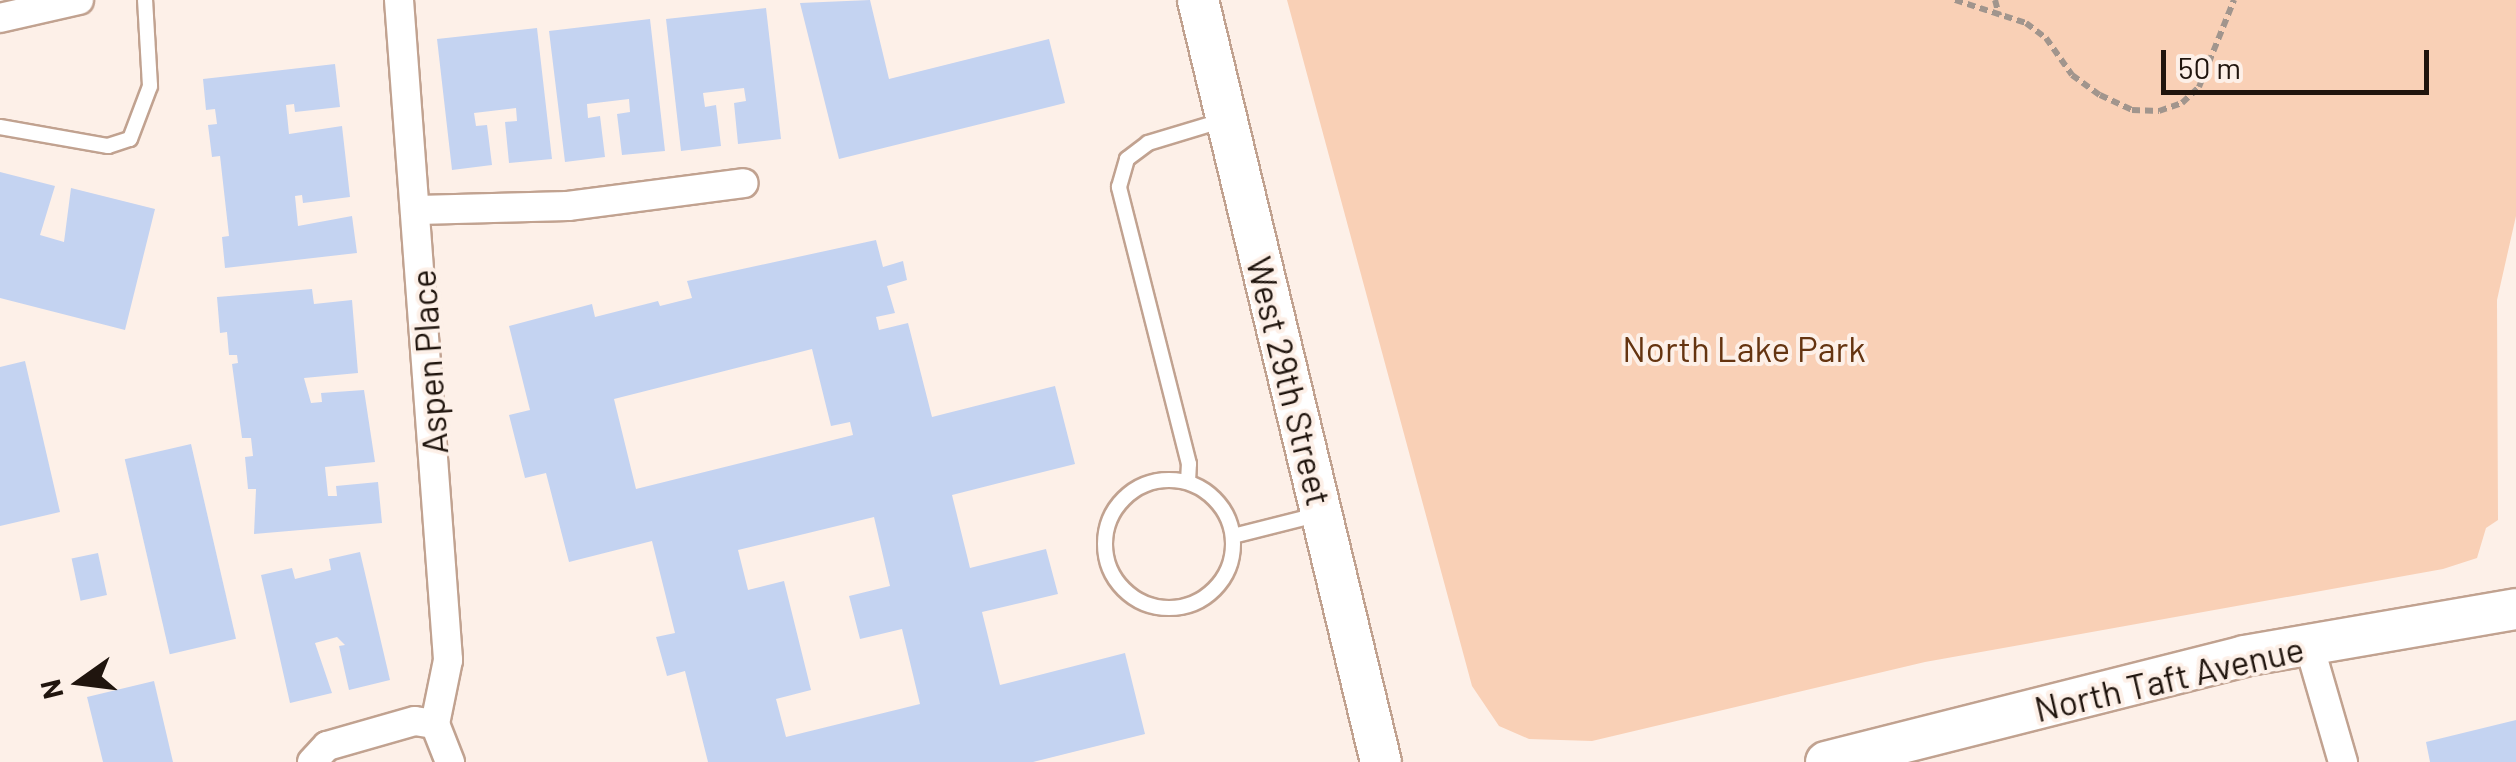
<!DOCTYPE html>
<html>
<head>
<meta charset="utf-8">
<style>
  body { margin:0 }
  #map { position:relative; width:2516px; height:762px; overflow:hidden; background:#fdf0e8; font-family:Barlow,sans-serif }
  div>[style] { position:absolute }
  [style*='--x'] { left:calc(var(--x)*1px); top:calc(var(--y)*1px); width:calc(var(--w)*1px); rotate:calc(var(--a)*1deg) }
  .green>* { inset:0; background:#f9d0b6 }
  .building>* { inset:0; background:#c4d3f1; transform-origin:0 0 }
  .path>* { height:6px; margin-top:-3px; transform-origin:0; background:repeating-linear-gradient(90deg,#a1958d 0 8px,transparent 0 13px) }
  .roads { filter:drop-shadow(2px 0 #c1a290) drop-shadow(-2px 0 #c1a290) drop-shadow(0 2px #c1a290) drop-shadow(0 -2px #c1a290) }
  .service>* { height:14px; margin:-7px; padding:0 7px; transform-origin:7px; border-radius:7px; background:#fff }
  .service>.ring { margin:-7px; padding:0; box-sizing:content-box; background:none; border:14px solid #fff; border-radius:50% }
  .minor>* { height:28px; margin:-14px; padding:0 14px; transform-origin:14px; border-radius:14px; background:#fff }
  .secondary>* { height:40px; margin:-20px; padding:0 20px; transform-origin:20px; border-radius:20px; background:#fff }
  span { translate:-50% -50%; white-space:nowrap; text-align:center; line-height:1.15; -webkit-text-stroke:8px #fdf0e8; paint-order:stroke }
  .park-label { font-size:35px; color:#653410 }
  .street-label { font-size:35px; color:#20150e }
  .north { position:absolute; left:30px; top:632px; width:100px; height:100px; -webkit-text-stroke:8px #fdf0e8; paint-order:stroke; rotate:256deg; font-size:28px; font-weight:700; line-height:40px; text-align:center; color:#20150e }
  .north::after { content:''; display:block; margin:auto; width:35px; height:45px; background:#20150e; clip-path:polygon(50% 0,100% 100%,50% 72%,0 100%) }
  .scale { position:absolute; left:2161px; top:50px; width:268px; height:45px; box-sizing:border-box; border:5px solid #20150e; border-top:0; padding-left:12px; font-size:30px; line-height:35px; white-space:nowrap; color:#20150e; -webkit-text-stroke:8px #fdf0e8; paint-order:stroke }
</style>
</head>
<body>
<div id="map">
  <div class="green">
    <i style="clip-path:polygon(1287px 0,2516px 0,2516px 216px,2497px 300px,2498px 520px,2486px 528px,2477px 558px,2443px 569px,1925px 662px,1592px 741px,1529px 739px,1499px 726px,1472px 686px)"></i>
  </div>
  <div class="building">
    <i style="clip-path:polygon(870px 0,889px 79px,1049px 39px,1065px 103px,839px 159px,800px 3px)"></i>
    <i style="clip-path:polygon(766px 8px,781px 139px,738px 144px,734px 103px,746px 101px,744px 88px,703px 93px,705px 107px,716px 105px,721px 146px,681px 151px,666px 19px)"></i>
    <i style="clip-path:polygon(650px 19px,665px 151px,622px 155px,617px 114px,630px 112px,629px 99px,587px 104px,588px 118px,600px 116px,605px 157px,565px 162px,549px 31px)"></i>
    <i style="clip-path:polygon(537px 28px,552px 159px,509px 163px,505px 122px,517px 121px,516px 108px,474px 113px,476px 126px,487px 125px,492px 165px,452px 170px,437px 39px)"></i>
    <i style="clip-path:polygon(335px 64px,340px 107px,295px 112px,294px 104px,286px 105px,289px 134px,342px 126px,350px 197px,303px 203px,302px 195px,295px 196px,298px 226px,352px 216px,357px 253px,225px 268px,222px 237px,229px 236px,220px 156px,212px 157px,208px 125px,217px 124px,215px 109px,206px 110px,203px 79px)"></i>
    <i style="clip-path:polygon(0 172px,55px 186px,40px 235px,64px 242px,71px 188px,155px 209px,125px 330px,0 298px)"></i>
    <i style="clip-path:polygon(evenodd,876px 240px,883px 267px,903px 261px,907px 280px,887px 286px,895px 313px,876px 317px,879px 330px,908px 323px,932px 417px,1055px 386px,1075px 464px,952px 495px,970px 568px,1046px 549px,1058px 594px,982px 612px,1000px 685px,1125px 653px,1145px 734px,1033px 762px,708px 762px,685px 671px,667px 676px,656px 637px,675px 633px,652px 541px,569px 562px,546px 473px,525px 478px,509px 415px,530px 410px,509px 326px,592px 304px,595px 317px,658px 301px,660px 306px,692px 298px,687px 281px,876px 240px,812px 349px,831px 426px,850px 422px,853px 435px,636px 489px,614px 399px,812px 349px,876px 240px,874px 517px,890px 586px,849px 596px,860px 639px,902px 629px,920px 704px,786px 737px,776px 699px,811px 690px,784px 581px,748px 590px,738px 550px,874px 517px)"></i>
    <i style="clip-path:polygon(312px 289px,314px 304px,352px 300px,358px 373px,304px 378px,311px 403px,322px 402px,321px 393px,364px 390px,375px 462px,325px 467px,328px 496px,337px 496px,336px 486px,378px 482px,382px 523px,254px 534px,256px 489px,248px 489px,245px 457px,253px 456px,251px 438px,242px 438px,232px 364px,238px 363px,237px 355px,229px 355px,227px 332px,220px 333px,217px 297px)"></i>
    <i style="clip-path:polygon(25px 361px,60px 512px,0 526px,0 367px)"></i>
    <i style="left:191px;top:444px;width:200px;height:68px;rotate:77deg"></i>
    <i style="clip-path:polygon(360px 552px,390px 680px,349px 690px,339px 646px,345px 645px,337px 637px,315px 643px,332px 693px,290px 703px,261px 575px,292px 568px,295px 579px,331px 570px,329px 559px)"></i>
    <i style="left:98px;top:553px;width:43px;height:27px;rotate:78deg"></i>
    <i style="clip-path:polygon(154px 681px,173px 762px,103px 762px,87px 697px)"></i>
    <i style="clip-path:polygon(2516px 720px,2516px 762px,2430px 762px,2426px 742px)"></i>
  </div>
  <div class="path">
    <i style="--x:1955;--y:0;--w:75;--a:17.9"></i>
    <i style="--x:2026;--y:23;--w:25;--a:37"></i>
    <i style="--x:2046;--y:38;--w:45;--a:54.9"></i>
    <i style="--x:2072;--y:75;--w:34;--a:36"></i>
    <i style="--x:2100;--y:95;--w:35;--a:25"></i>
    <i style="--x:2132;--y:110;--w:27;--a:2"></i>
    <i style="--x:2159;--y:111;--w:24;--a:-19"></i>
    <i style="--x:2182;--y:103;--w:23;--a:-43"></i>
    <i style="--x:2199;--y:87;--w:94;--a:-68.1"></i>
    <i style="--x:1995;--y:0;--w:16;--a:75"></i>
  </div>
  <div class="roads">
    <div class="service">
      <i style="--x:0;--y:127;--w:110;--a:10"></i>
      <i style="--x:108;--y:146;--w:23;--a:-18"></i>
      <i style="--x:130;--y:139;--w:57;--a:-69.3"></i>
      <i style="--x:150;--y:86;--w:86;--a:-93.3"></i>
      <i class="ring" style="left:1105px;top:480px;width:114px;height:114px"></i>
      <i style="--x:1188;--y:482;--w:18;--a:-87"></i>
      <i style="--x:1189;--y:464;--w:286;--a:-104.2"></i>
      <i style="--x:1119;--y:187;--w:29;--a:-74"></i>
      <i style="--x:1127;--y:159;--w:26;--a:-37"></i>
      <i style="--x:1148;--y:143;--w:79;--a:-16.8"></i>
      <i style="--x:1233;--y:536;--w:90;--a:-14.2"></i>
    </div>
    <div class="minor">
      <i style="--x:399;--y:0;--w:662;--a:85.75"></i>
      <i style="--x:448;--y:660;--w:65;--a:101.5"></i>
      <i style="--x:435;--y:724;--w:41;--a:68.5"></i>
      <i style="--x:0;--y:18;--w:81;--a:-12.8"></i>
      <i style="--x:418;--y:210;--w:150;--a:-1.5"></i>
      <i style="--x:568;--y:206;--w:177;--a:-7.4"></i>
      <i style="--x:2309;--y:645;--w:122;--a:73.8"></i>
      <i style="--x:312;--y:762;--w:22;--a:-47"></i>
      <i style="--x:327;--y:746;--w:91;--a:-15.9"></i>
      <i style="--x:415;--y:721;--w:20;--a:9"></i>
    </div>
    <div class="secondary">
      <i style="--x:1198;--y:0;--w:784;--a:76.5"></i>
      <i style="--x:1826;--y:762;--w:431;--a:-14.2"></i>
      <i style="--x:2244;--y:656;--w:276;--a:-9.8"></i>
    </div>
  </div>
  <div class="park-label">
    <span style="left:1744px;top:348px">North Lake Park</span>
  </div>
  <div class="street-label">
    <span style="left:428px;top:362px;rotate:-94deg">Aspen Place</span>
    <span style="left:1290px;top:381px;rotate:76deg">West 29th Street</span>
    <span style="left:2169px;top:678px;rotate:-13deg">North Taft Avenue</span>
  </div>
  <div class="north">N</div>
  <div class="scale">50 m</div>
</div>
</body>
</html>
